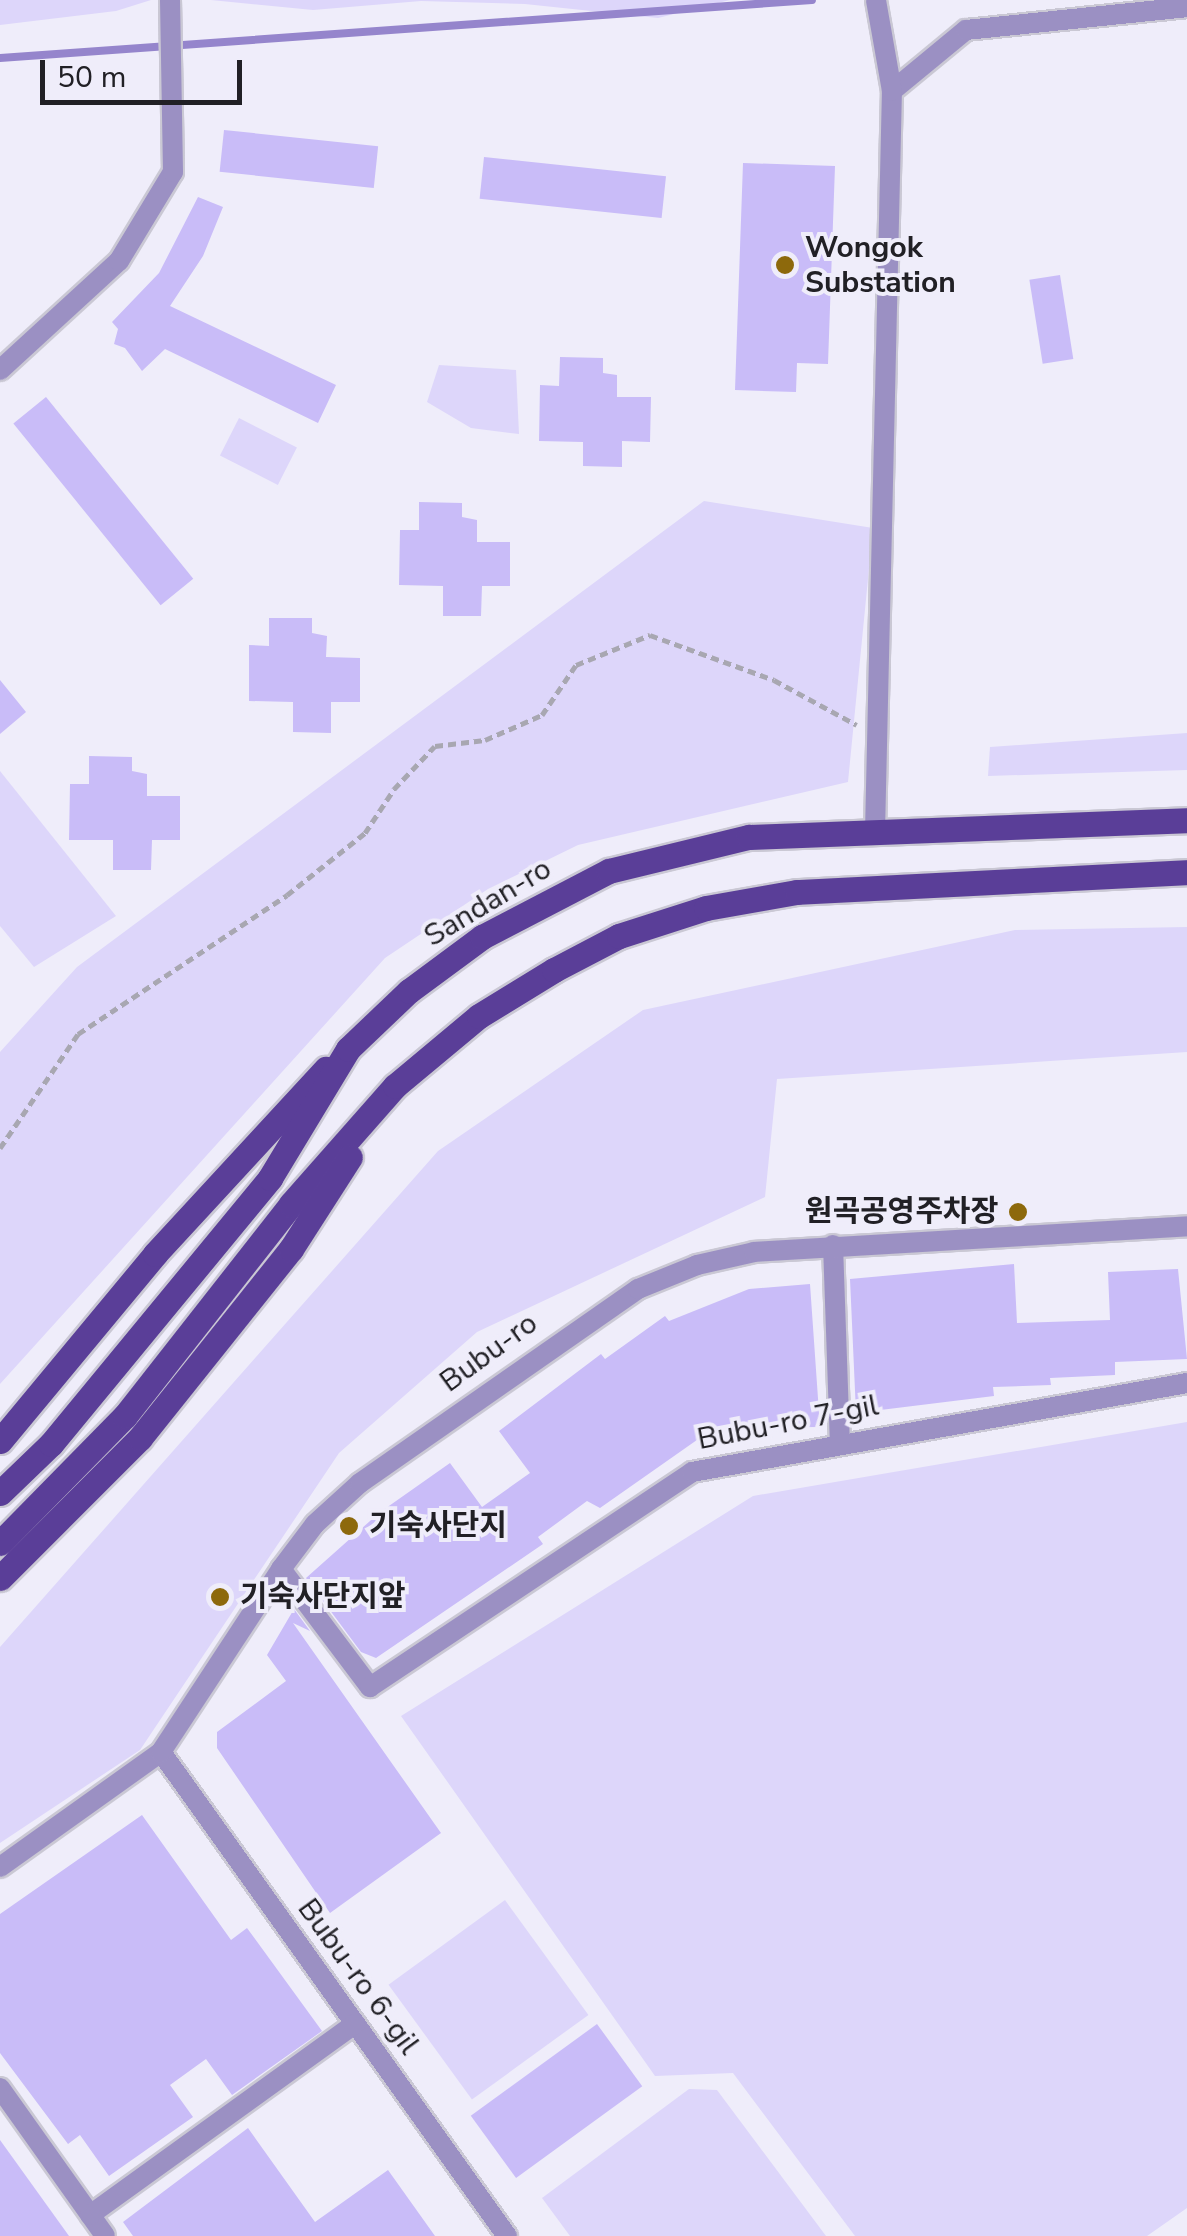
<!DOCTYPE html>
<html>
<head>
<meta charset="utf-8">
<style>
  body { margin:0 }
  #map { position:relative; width:1187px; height:2236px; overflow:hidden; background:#efedfa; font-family:"Nunito Sans","Noto Sans KR",sans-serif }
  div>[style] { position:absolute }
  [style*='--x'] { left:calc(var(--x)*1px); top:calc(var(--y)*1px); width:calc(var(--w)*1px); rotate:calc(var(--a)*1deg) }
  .green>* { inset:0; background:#ddd6fa; transform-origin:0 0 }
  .stream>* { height:8px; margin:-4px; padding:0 4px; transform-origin:4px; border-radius:4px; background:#9585cc }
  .building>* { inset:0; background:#c9bcf8; transform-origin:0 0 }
  .path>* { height:5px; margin-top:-2.5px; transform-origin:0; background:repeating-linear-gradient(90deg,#a8a7b1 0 8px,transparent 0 13px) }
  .roads { filter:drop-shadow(2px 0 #cac8d4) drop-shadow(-2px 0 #cac8d4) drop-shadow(0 2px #cac8d4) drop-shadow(0 -2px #cac8d4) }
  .minor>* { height:20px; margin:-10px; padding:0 10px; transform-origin:10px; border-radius:10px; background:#9b90c3 }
  .primary>* { height:25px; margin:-12.5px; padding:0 12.5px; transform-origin:12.5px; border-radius:12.5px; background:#5a3e98 }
  .dots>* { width:28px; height:28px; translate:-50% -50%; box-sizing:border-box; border:5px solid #efedfa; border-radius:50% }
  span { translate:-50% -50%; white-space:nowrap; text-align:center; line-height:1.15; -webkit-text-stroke:8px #efedfa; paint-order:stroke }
  .poi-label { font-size:30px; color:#212025; font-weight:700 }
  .left { translate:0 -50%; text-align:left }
  .right { translate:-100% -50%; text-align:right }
  .street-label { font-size:30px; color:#212025 }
  .scale { position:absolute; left:40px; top:60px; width:202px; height:45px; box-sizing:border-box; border:5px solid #212025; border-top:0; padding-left:12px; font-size:30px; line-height:35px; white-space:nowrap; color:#212025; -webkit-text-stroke:8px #efedfa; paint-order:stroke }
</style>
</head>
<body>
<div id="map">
  <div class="green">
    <i style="clip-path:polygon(0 0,151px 0,116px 11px,0 25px)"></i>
    <i style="clip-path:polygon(211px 0,730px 0,658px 18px,525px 4px,421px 1px,313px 10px)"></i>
    <i style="clip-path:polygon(439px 365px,516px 370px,519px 434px,471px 428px,427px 402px)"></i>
    <i style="left:239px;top:418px;width:65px;height:42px;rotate:27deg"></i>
    <i style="clip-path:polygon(704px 501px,873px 528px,848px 782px,578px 845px,488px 889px,385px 958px,0 1384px,0 1052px,77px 967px)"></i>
    <i style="clip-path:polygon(1187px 733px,1187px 770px,988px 776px,990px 747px)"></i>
    <i style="clip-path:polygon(0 771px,116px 916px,34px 967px,0 926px)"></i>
    <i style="clip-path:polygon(1187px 927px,1187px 1052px,777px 1079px,765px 1197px,477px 1332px,339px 1453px,140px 1750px,0 1843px,0 1647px,438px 1151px,643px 1010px,1015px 930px)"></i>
    <i style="clip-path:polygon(1187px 1422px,1187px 2208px,1147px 2236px,855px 2236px,733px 2073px,655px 2076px,401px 1716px,753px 1496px)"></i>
    <i style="left:505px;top:1900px;width:142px;height:144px;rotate:54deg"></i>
    <i style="clip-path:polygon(689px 2089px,717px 2090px,826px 2236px,570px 2236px,542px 2198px)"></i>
  </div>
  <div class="stream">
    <i style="--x:0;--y:58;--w:814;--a:-4.09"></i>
  </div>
  <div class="building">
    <i style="left:224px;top:130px;width:155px;height:42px;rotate:6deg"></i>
    <i style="left:484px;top:157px;width:183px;height:42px;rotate:6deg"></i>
    <i style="clip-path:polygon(743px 163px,835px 166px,828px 364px,797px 363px,796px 392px,735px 390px)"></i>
    <i style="clip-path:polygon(198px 197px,223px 207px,203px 256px,170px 306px,336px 385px,318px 423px,165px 349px,142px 371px,125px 348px,114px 344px,118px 329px,112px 322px,159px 273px)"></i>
    <i style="left:1060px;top:275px;width:85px;height:31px;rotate:81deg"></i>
    <i style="clip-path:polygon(560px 357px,603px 358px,603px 373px,617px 375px,617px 397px,651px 397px,650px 442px,622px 441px,622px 467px,583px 466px,583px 442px,539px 441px,540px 385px,559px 386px)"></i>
    <i style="left:46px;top:397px;width:234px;height:42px;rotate:51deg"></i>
    <i style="clip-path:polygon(419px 502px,462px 503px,462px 517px,477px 520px,477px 542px,510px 542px,510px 586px,482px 586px,481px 616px,443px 616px,443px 586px,399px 585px,400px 530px,419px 530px)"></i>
    <i style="clip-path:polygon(269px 618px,312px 618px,312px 633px,327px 636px,326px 657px,360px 658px,360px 702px,331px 702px,331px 733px,293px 732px,293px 702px,249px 701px,249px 645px,269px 646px)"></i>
    <i style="clip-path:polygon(0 680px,26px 712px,0 734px)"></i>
    <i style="clip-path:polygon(89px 756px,132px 757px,132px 771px,147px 774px,147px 796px,180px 796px,180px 840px,152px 840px,151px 870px,113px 870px,113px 840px,69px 840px,70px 784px,89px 784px)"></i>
    <i style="clip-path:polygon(1014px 1264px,1017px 1323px,1110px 1320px,1108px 1272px,1178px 1269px,1187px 1359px,1115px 1362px,1115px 1375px,1050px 1378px,1051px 1385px,993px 1387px,994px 1396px,856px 1413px,850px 1279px)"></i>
    <i style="clip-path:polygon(810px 1284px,820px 1427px,714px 1428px,600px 1508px,587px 1501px,538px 1537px,543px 1544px,376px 1658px,361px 1652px,306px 1578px,379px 1513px,450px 1463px,482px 1507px,530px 1473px,499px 1431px,601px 1354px,605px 1359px,665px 1316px,669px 1321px,749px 1289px)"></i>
    <i style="clip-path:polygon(294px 1609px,310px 1631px,293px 1623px,441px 1833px,330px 1913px,217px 1748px,217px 1732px,286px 1681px,267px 1655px)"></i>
    <i style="clip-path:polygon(142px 1815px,231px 1940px,247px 1928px,322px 2031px,232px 2095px,206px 2059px,170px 2085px,193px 2117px,109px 2176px,80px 2135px,68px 2144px,0 2053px,0 1914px)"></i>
    <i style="left:597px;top:2024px;width:77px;height:156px;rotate:54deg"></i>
    <i style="clip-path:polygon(248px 2128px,315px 2222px,388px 2170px,435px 2236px,133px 2236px,123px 2222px)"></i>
    <i style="clip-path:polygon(0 2140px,69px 2236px,0 2236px)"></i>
  </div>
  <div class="path">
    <i style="--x:0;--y:1148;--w:138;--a:-55.6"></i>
    <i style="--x:78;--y:1034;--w:251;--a:-33.6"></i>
    <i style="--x:287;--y:895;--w:100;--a:-38.5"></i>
    <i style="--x:365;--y:833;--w:53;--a:-56.6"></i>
    <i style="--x:394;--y:789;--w:59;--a:-46.4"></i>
    <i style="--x:435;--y:746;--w:50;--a:-6.8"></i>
    <i style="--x:485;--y:740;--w:62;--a:-23.7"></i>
    <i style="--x:542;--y:715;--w:60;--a:-55.8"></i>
    <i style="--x:576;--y:665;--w:80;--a:-22.1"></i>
    <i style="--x:650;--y:635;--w:132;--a:19.9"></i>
    <i style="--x:774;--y:680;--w:94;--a:28.5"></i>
  </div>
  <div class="roads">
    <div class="minor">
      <i style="--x:892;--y:91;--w:96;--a:-39.5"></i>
      <i style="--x:966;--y:30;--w:222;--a:-5.9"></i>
      <i style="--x:0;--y:370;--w:161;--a:-42.5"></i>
      <i style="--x:119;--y:261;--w:104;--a:-58.8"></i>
      <i style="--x:173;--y:172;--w:172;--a:-91"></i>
      <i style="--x:875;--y:832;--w:741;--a:-88.69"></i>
      <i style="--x:892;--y:91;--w:92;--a:-100"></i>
      <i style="--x:833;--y:1245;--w:197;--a:88"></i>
      <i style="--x:281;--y:1569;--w:148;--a:53"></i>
      <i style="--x:370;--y:1687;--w:387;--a:-33.7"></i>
      <i style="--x:692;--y:1472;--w:503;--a:-10.19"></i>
      <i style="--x:161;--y:1752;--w:595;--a:54.44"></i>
      <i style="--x:0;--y:1867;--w:198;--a:-35.5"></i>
      <i style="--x:161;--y:1752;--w:219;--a:-56.7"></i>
      <i style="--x:281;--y:1569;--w:56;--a:-52.9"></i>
      <i style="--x:315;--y:1524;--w:61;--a:-42.3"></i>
      <i style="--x:360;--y:1483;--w:339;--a:-34.9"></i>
      <i style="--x:638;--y:1289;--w:64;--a:-22.1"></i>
      <i style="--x:697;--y:1265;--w:58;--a:-12.8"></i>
      <i style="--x:754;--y:1252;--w:434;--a:-3.4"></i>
      <i style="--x:0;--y:2088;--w:181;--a:54.6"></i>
      <i style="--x:90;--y:2215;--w:327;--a:-35.8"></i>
    </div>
    <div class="primary">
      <i style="--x:0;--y:1441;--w:243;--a:-50.3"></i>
      <i style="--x:155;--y:1254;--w:252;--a:-47.3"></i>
      <i style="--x:0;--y:1493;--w:71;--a:-43.9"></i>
      <i style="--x:51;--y:1444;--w:345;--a:-50.5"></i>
      <i style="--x:270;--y:1178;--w:151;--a:-58.8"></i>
      <i style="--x:348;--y:1049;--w:84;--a:-43.6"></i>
      <i style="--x:409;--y:991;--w:91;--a:-36.5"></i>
      <i style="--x:482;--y:937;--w:143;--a:-27.5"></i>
      <i style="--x:609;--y:871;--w:144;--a:-13.7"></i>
      <i style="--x:749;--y:837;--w:438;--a:-2.2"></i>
      <i style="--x:0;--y:1543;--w:178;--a:-45.5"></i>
      <i style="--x:125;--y:1416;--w:269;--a:-51.9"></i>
      <i style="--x:291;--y:1204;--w:157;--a:-48.6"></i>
      <i style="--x:395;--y:1086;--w:109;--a:-39.8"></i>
      <i style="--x:479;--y:1016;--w:88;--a:-31.5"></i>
      <i style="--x:554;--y:970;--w:73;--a:-27.6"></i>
      <i style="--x:619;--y:936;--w:91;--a:-17.8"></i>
      <i style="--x:706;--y:908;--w:92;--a:-10"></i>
      <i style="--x:797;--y:892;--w:391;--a:-2.9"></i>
      <i style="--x:0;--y:1578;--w:198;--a:-45"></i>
      <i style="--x:140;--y:1438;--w:242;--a:-51.4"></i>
      <i style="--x:291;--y:1249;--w:109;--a:-57.3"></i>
    </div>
  </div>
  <div class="dots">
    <i style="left:785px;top:265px;background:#8d690c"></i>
    <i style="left:1018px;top:1212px;background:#8d690c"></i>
    <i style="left:349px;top:1526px;background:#8d690c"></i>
    <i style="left:220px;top:1597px;background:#8d690c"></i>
  </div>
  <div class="poi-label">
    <span class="left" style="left:805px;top:265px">Wongok<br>Substation</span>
    <span class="right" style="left:998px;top:1212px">원곡공영주차장</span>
    <span class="left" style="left:369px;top:1526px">기숙사단지</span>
    <span class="left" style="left:240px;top:1597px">기숙사단지앞</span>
  </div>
  <div class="street-label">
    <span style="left:488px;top:903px;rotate:-31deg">Sandan-ro</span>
    <span style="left:489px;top:1353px;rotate:-36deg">Bubu-ro</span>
    <span style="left:788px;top:1423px;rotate:-11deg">Bubu-ro 7-gil</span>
    <span style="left:358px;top:1977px;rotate:54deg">Bubu-ro 6-gil</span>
  </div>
  <div class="scale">50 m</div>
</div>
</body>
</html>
